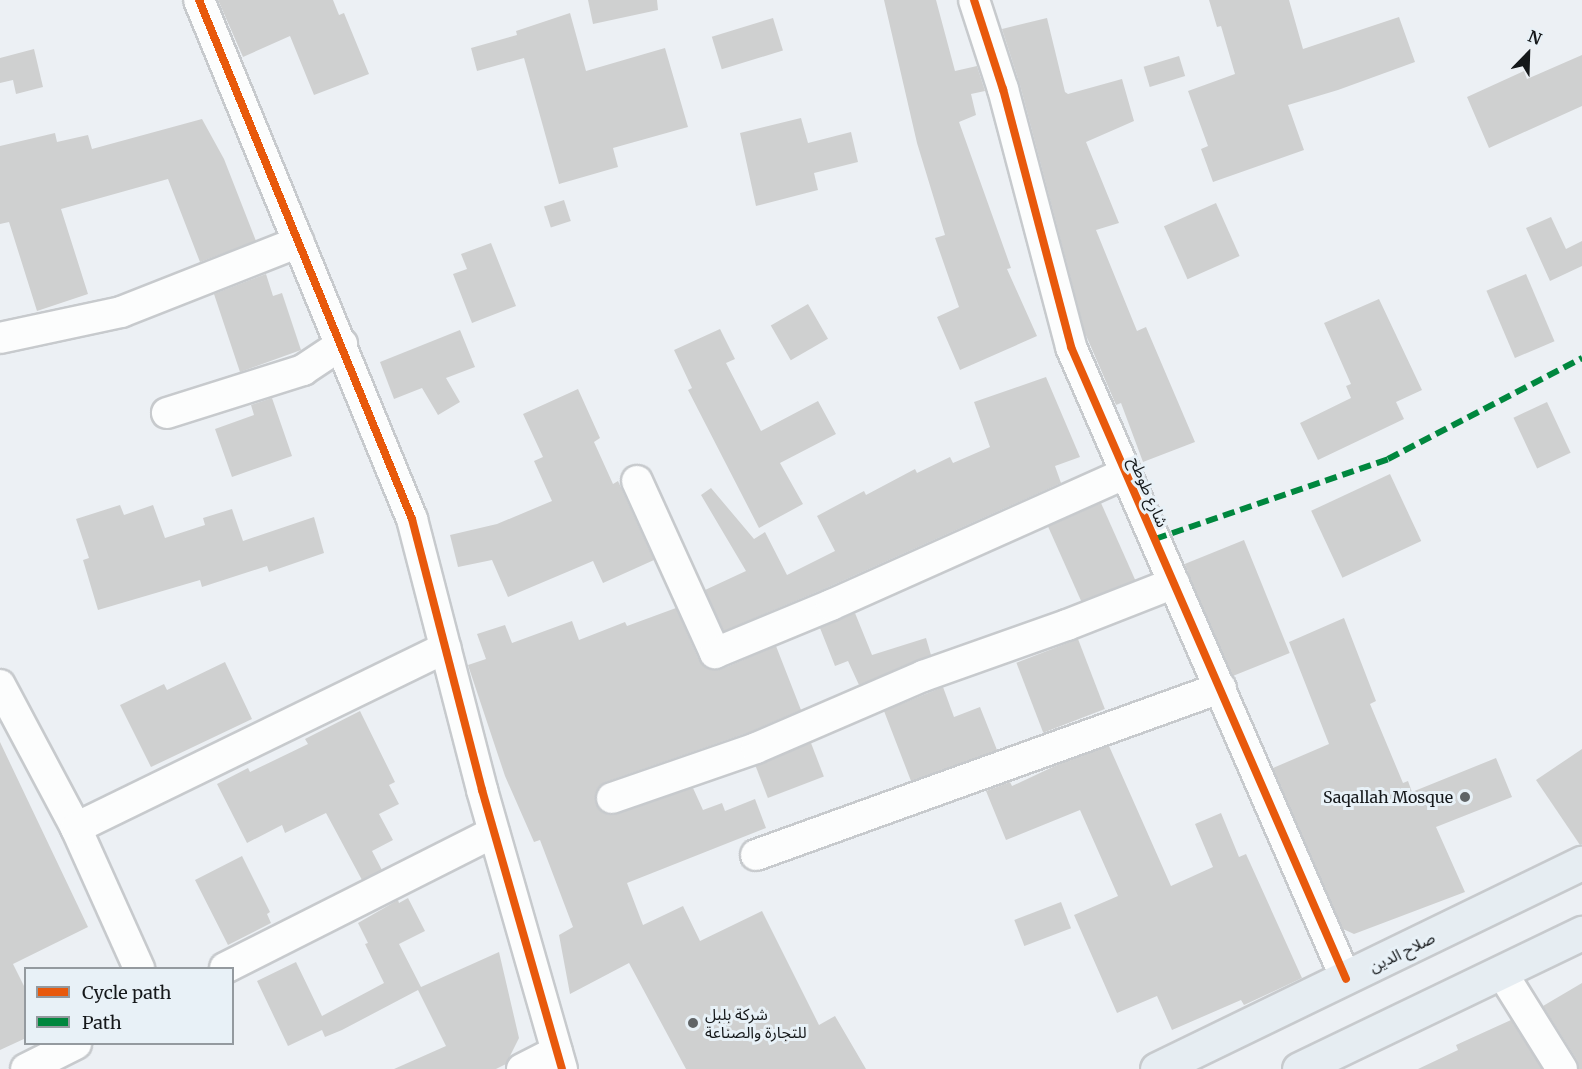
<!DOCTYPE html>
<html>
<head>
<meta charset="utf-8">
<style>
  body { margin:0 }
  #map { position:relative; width:1582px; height:1069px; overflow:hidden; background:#ecf0f4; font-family:Merriweather,"Noto Sans Arabic",serif }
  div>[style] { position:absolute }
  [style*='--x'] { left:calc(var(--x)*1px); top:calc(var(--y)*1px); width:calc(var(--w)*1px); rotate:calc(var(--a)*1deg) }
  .building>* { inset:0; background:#cfd0d0; transform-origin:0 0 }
  .roads { filter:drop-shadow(2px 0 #c7cacd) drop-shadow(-2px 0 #c7cacd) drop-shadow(0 2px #c7cacd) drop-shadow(0 -2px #c7cacd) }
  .minor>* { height:30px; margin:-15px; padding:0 15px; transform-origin:15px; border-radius:15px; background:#fcfdfd }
  .trunk>* { height:33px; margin:-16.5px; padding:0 16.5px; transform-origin:16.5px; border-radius:16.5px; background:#e6edf2 }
  .quiet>* { height:6px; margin-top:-3px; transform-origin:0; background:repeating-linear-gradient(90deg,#00873e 0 12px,transparent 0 18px) }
  .cycleway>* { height:8px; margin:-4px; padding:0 4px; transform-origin:4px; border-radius:4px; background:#e8590c }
  .dots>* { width:16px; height:16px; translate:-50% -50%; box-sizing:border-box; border:3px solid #e8f1f7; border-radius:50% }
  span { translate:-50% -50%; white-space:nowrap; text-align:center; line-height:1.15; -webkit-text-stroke:6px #e8f1f7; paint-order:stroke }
  .street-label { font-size:16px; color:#15181a }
  .poi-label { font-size:16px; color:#15181a }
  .right { translate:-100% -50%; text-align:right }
  .left { translate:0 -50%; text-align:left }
  .legend { position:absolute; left:24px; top:967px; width:210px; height:78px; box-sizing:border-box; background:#e8f1f7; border:2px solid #949a9f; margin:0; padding:8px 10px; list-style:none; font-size:18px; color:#15181a }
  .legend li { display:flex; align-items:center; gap:12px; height:30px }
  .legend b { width:30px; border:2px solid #949a9f }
  .north { position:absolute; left:1498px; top:24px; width:60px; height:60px; -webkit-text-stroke:4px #e8f1f7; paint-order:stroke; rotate:23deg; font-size:16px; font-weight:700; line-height:24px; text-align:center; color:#15181a }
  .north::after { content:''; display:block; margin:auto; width:21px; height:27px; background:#15181a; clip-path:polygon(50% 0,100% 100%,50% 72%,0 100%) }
</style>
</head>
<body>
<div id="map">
  <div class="building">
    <i style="clip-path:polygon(218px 0,333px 0,339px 15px,344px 13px,369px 74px,314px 95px,290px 36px,243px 57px)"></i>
    <i style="clip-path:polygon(588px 0,657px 0,658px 10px,593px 24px)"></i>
    <i style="clip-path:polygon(884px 0,936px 0,955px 71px,977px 66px,985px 91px,971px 94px,976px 115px,959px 122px,1011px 268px,1007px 269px,1037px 336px,960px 370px,937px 317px,959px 307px,935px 238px,945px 235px,917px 143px)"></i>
    <i style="clip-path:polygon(1209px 0,1289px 0,1303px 49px,1399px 17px,1415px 62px,1338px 90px,1288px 105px,1304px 150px,1213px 182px,1201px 149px,1208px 146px,1188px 91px,1235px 74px,1221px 26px,1217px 27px)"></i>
    <i style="clip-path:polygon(570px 13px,586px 71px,665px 48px,688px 127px,613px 148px,618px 167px,559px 184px,524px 58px,477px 71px,471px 48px,517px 35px,516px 31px)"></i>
    <i style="left:773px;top:18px;width:34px;height:64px;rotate:73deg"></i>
    <i style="clip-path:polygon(1047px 18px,1065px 92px,1068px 94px,1122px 79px,1134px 121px,1086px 142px,1119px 223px,1096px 230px,1137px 331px,1146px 327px,1195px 442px,1143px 462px,1121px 403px,1116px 405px,1085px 333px,1020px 85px,1002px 29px)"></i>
    <i style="clip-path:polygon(34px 49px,43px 87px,16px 94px,13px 80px,0 83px,0 58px)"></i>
    <i style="clip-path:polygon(1582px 55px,1582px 106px,1489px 148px,1467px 97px,1524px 71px,1527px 79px)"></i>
    <i style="left:1179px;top:56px;width:21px;height:37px;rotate:73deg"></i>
    <i style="clip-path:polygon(801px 118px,808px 143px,851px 132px,858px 162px,814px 173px,818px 190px,756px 206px,740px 133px)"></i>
    <i style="clip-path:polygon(202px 119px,224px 159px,256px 241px,200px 262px,168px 179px,61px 209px,88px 294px,37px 311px,9px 222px,0 224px,0 146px,55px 133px,57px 142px,88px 135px,92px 149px)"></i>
    <i style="left:564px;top:200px;width:22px;height:21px;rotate:72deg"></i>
    <i style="left:1216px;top:203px;width:58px;height:57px;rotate:66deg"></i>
    <i style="clip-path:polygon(1551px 217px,1566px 249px,1582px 241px,1582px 266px,1550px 281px,1526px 228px)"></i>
    <i style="clip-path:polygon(491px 243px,516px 306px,472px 323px,453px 274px,467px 269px,461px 254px)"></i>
    <i style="clip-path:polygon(266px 274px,273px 296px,282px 293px,301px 350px,240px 372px,214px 294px)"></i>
    <i style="left:1526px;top:274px;width:73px;height:43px;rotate:67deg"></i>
    <i style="clip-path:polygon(1379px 299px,1422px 390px,1396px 402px,1404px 419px,1318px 460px,1300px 423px,1351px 398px,1346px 386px,1351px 384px,1324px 323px)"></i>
    <i style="left:808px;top:304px;width:40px;height:43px;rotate:60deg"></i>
    <i style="clip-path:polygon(720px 329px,735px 359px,726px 363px,761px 431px,818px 401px,836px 434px,780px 463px,803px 504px,759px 528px,688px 390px,692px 388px,674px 350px)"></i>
    <i style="clip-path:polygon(460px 330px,475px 367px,446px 378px,460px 402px,438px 415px,422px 388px,394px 399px,380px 362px)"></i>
    <i style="clip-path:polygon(1046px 377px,1080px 457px,1055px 466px,1061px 483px,824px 589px,724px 631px,705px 590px,746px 571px,701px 495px,711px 488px,754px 539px,765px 532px,787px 575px,835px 551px,817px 516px,864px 491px,866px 495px,915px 469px,917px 473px,950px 457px,953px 463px,990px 447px,974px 402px)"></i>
    <i style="clip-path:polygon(578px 389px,600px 438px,594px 442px,613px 484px,618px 481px,654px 560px,603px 583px,593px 561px,508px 597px,492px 560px,458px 567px,450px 535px,497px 524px,552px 501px,534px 461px,543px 457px,523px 414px)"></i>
    <i style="clip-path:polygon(272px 398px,292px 456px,232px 477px,215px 429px,254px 415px,251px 405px)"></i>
    <i style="left:1547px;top:402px;width:56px;height:37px;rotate:65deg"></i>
    <i style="left:1390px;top:474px;width:74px;height:87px;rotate:65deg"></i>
    <i style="left:1101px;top:503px;width:85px;height:58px;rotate:66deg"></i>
    <i style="clip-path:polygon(120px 505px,124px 515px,153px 505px,165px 538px,205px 525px,203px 518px,232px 509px,243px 541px,314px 517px,324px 553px,269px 572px,267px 566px,202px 587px,200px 580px,98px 610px,83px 560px,89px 558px,76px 519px)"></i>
    <i style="left:1244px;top:540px;width:122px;height:64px;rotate:68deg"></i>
    <i style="clip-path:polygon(676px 608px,699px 660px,712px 670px,722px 669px,776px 646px,801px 710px,750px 732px,606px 782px,599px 787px,595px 795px,596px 804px,601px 811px,609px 815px,693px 788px,703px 810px,722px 803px,725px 811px,755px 799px,766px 828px,627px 883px,643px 925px,683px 906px,700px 941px,762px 911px,819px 1025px,835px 1016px,866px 1069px,686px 1069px,629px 963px,570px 994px,559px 935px,573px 927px,540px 840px,534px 842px,505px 776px,468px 665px,486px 659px,477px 634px,505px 625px,512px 643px,572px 621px,579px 640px,625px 622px,627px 626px)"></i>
    <i style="clip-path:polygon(855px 613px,872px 655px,926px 638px,931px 655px,859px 685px,848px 661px,835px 666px,820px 628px)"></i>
    <i style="clip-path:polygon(1344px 618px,1376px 701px,1370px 704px,1403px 783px,1408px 781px,1412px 792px,1496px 758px,1512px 797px,1436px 827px,1465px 892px,1354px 934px,1343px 929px,1273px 768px,1329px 744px,1289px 642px)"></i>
    <i style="left:1078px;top:639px;width:75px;height:66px;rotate:69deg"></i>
    <i style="clip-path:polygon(225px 662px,252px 719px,151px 767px,120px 705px,164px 684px,167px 690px)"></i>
    <i style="clip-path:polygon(943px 687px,954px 717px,980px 707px,997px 750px,911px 781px,884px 711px)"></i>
    <i style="clip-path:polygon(360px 711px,395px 782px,389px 785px,399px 804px,379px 814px,393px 840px,372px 851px,382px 870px,362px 880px,326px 813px,285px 833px,282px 825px,247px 843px,217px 784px,248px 768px,250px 772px,308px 744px,305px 739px)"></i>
    <i style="clip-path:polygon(0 742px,88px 927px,13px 964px,26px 990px,26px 1038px,0 1050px)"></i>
    <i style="left:811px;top:743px;width:36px;height:60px;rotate:69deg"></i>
    <i style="clip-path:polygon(1109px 746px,1171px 886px,1213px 867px,1195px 824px,1221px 813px,1239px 857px,1246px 854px,1302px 978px,1244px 1005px,1241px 1000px,1172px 1030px,1157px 996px,1117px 1013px,1074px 915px,1118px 896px,1080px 810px,1006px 840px,986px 791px,1010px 782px,1012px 786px,1057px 765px)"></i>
    <i style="clip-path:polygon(1582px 749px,1582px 844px,1580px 845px,1536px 780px)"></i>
    <i style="clip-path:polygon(242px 856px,270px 912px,267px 914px,271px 923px,228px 945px,195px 880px)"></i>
    <i style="clip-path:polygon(408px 898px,425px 931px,399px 944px,421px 987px,499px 952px,519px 1038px,506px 1064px,496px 1069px,394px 1069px,446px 1046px,418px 990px,342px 1030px,325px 1037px,322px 1030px,288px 1046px,257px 981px,296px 962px,322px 1016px,384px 983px,365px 944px,368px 943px,358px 923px,398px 900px,399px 903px)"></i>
    <i style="left:1061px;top:902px;width:28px;height:50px;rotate:69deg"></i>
    <i style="clip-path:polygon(1582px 983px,1582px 1069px,1579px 1069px,1577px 1060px,1543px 1006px)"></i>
    <i style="clip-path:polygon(1511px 1020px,1542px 1069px,1418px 1069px,1458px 1050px,1456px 1045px)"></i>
  </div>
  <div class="roads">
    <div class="minor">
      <i style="--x:199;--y:0;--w:561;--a:67.69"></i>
      <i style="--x:412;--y:519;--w:280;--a:75.5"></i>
      <i style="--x:482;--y:790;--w:290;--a:74"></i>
      <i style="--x:974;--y:0;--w:94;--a:72"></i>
      <i style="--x:1003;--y:89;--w:267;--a:75.2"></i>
      <i style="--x:1071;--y:347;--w:689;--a:66.48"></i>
      <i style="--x:0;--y:338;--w:124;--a:-12.1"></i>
      <i style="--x:121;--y:312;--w:191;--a:-21.5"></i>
      <i style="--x:167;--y:413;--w:143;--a:-17.5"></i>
      <i style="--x:303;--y:370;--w:47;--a:-33.7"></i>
      <i style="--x:637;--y:481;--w:189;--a:65.6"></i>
      <i style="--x:715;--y:653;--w:126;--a:-22.5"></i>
      <i style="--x:831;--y:605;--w:323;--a:-24.1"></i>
      <i style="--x:0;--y:685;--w:162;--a:62"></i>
      <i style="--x:76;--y:828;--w:154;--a:65.8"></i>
      <i style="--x:612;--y:798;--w:152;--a:-19.1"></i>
      <i style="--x:756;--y:748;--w:182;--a:-23.3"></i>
      <i style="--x:923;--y:676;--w:153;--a:-19.5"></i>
      <i style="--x:1067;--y:625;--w:115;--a:-21.4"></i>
      <i style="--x:76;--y:828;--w:411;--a:-26"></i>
      <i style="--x:756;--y:855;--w:494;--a:-19.8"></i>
      <i style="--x:225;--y:968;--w:301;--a:-26.8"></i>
      <i style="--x:1502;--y:973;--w:113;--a:58"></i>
      <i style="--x:26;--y:1069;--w:56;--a:-26.6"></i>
      <i style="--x:522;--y:1069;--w:39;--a:-27"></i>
    </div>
    <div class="trunk">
      <i style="--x:1157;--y:1069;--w:472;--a:-25.9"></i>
      <i style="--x:1299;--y:1069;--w:314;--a:-25.7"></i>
    </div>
  </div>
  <div class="quiet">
    <i style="--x:1155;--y:539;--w:246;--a:-18.9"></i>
    <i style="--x:1388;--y:459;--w:219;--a:-27.5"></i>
  </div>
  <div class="cycleway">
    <i style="--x:199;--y:0;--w:561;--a:67.69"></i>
    <i style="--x:412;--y:519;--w:280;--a:75.5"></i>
    <i style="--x:482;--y:790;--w:290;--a:74"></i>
    <i style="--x:974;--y:0;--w:94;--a:72"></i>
    <i style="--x:1003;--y:89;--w:267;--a:75.2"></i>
    <i style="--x:1071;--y:347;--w:689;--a:66.48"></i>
  </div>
  <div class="dots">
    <i style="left:1465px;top:797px;background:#606466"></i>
    <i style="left:693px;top:1023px;background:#606466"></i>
  </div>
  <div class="street-label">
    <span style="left:1149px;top:492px;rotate:67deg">شارع طوطح</span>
    <span style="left:1402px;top:952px;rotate:-26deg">صلاح الدين</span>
  </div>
  <div class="poi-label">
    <span class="right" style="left:1453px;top:797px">Saqallah Mosque</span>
    <span class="left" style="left:705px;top:1023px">شركة بلبل<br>للتجارة والصناعة</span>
  </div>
  <ul class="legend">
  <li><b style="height:8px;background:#e8590c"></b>Cycle path</li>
  <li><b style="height:8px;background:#00873e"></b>Path</li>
  </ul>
  <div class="north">N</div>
</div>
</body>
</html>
